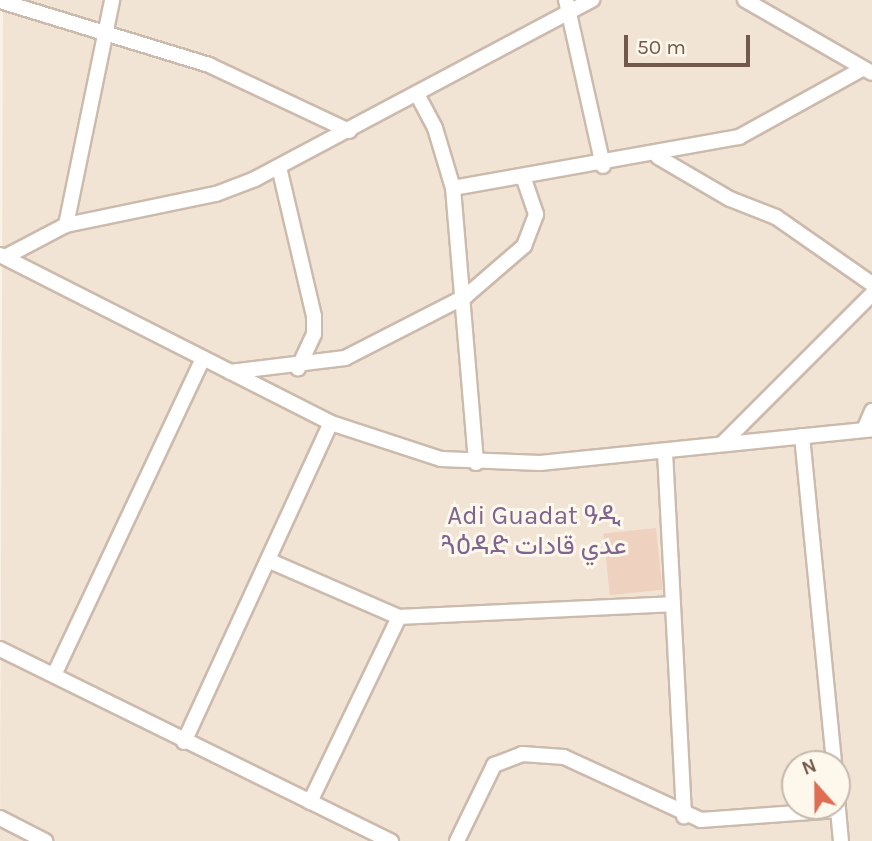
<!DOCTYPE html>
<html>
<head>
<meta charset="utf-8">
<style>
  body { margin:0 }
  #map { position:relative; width:872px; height:841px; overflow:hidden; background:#fbf2e6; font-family:Karla,Vazirmatn,"Noto Sans Ethiopic",sans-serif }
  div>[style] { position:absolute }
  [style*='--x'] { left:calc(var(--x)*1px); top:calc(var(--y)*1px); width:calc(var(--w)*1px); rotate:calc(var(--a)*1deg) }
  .residential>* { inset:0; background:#f2e4d5 }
  .building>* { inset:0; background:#efd1bf; transform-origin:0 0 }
  .roads { filter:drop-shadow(2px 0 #ccbaad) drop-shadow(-2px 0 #ccbaad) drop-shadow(0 2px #ccbaad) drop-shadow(0 -2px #ccbaad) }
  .minor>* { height:14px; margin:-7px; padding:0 7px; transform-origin:7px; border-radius:7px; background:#fff }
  span { translate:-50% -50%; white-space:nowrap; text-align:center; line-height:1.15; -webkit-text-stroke:6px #fef7ec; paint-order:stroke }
  .quarter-label { font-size:26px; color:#7f648f }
  .north { position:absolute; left:781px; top:750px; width:70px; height:70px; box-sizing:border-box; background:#fef7ec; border:2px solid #c6b8ac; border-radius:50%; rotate:339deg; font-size:19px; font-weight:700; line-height:28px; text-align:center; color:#73594c }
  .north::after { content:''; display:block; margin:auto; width:24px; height:32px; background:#de6d52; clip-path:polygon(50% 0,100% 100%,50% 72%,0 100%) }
  .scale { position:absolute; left:624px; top:35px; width:126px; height:32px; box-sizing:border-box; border:4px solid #73594c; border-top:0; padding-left:9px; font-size:21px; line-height:24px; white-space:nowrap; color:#73594c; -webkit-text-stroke:5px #fef7ec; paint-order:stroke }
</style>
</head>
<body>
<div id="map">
  <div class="residential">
    <i style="clip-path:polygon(evenodd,3px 0,872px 0,872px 841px,0 841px,3px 0,795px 764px,837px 764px,837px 806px,795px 806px,795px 764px)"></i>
  </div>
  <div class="building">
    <i style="left:656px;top:528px;width:62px;height:53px;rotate:84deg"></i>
  </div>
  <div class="roads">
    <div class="minor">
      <i style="--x:566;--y:0;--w:170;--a:77.4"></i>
      <i style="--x:745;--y:0;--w:146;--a:29.9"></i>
      <i style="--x:0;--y:1;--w:219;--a:17"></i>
      <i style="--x:209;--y:65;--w:155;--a:25.2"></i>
      <i style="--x:417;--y:94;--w:38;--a:62"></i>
      <i style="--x:435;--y:128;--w:63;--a:73.3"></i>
      <i style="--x:453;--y:188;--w:276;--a:85.2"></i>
      <i style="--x:658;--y:157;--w:83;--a:30.3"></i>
      <i style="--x:730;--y:199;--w:49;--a:21.4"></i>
      <i style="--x:776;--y:217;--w:117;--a:34.9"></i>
      <i style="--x:279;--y:167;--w:153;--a:76.8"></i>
      <i style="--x:314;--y:316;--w:18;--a:90"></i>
      <i style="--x:314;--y:334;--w:38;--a:115"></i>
      <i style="--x:453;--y:188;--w:291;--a:-10.1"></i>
      <i style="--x:739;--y:137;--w:141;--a:-28.9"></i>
      <i style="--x:66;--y:225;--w:230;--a:-78.4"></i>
      <i style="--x:0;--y:255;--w:371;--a:26.9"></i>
      <i style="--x:331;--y:423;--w:116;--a:18.1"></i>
      <i style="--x:441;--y:459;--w:99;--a:2.3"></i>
      <i style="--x:540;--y:463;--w:334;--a:-5.8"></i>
      <i style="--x:5;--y:257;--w:69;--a:-27.7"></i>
      <i style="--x:66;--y:225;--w:153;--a:-11.7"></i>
      <i style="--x:216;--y:194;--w:42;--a:-21"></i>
      <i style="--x:255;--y:179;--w:382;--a:-28"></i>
      <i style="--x:230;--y:372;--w:116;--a:-6.9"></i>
      <i style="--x:345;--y:358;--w:136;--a:-27.1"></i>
      <i style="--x:466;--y:296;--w:77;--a:-40.8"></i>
      <i style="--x:524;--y:246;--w:34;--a:-69"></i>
      <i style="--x:536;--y:214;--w:36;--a:-109"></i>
      <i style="--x:864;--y:430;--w:21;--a:-67"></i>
      <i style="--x:802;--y:436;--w:330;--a:84.4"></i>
      <i style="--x:723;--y:443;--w:211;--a:-45"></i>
      <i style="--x:665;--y:452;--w:365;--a:87"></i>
      <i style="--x:270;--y:561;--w:141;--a:23.5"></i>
      <i style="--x:399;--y:617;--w:271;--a:-2.7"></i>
      <i style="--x:0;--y:649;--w:436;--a:26.2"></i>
      <i style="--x:54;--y:675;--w:348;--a:-64.8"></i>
      <i style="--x:184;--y:742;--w:351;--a:-65.3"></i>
      <i style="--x:837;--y:799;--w:42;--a:84.6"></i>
      <i style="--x:310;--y:802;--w:205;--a:-64.3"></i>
      <i style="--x:0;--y:818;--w:51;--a:27.1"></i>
      <i style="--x:457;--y:841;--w:85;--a:-64"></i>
      <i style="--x:494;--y:765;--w:30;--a:-21"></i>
      <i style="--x:522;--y:754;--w:42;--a:4.1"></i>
      <i style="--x:564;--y:757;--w:151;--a:24.7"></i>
      <i style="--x:701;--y:820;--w:137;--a:-4.2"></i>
    </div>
  </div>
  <div class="quarter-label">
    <span style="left:534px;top:531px">Adi Guadat ዓዲ<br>ጓዕዳድ عدي قادات</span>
  </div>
  <div class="north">N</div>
  <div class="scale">50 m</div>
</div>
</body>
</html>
